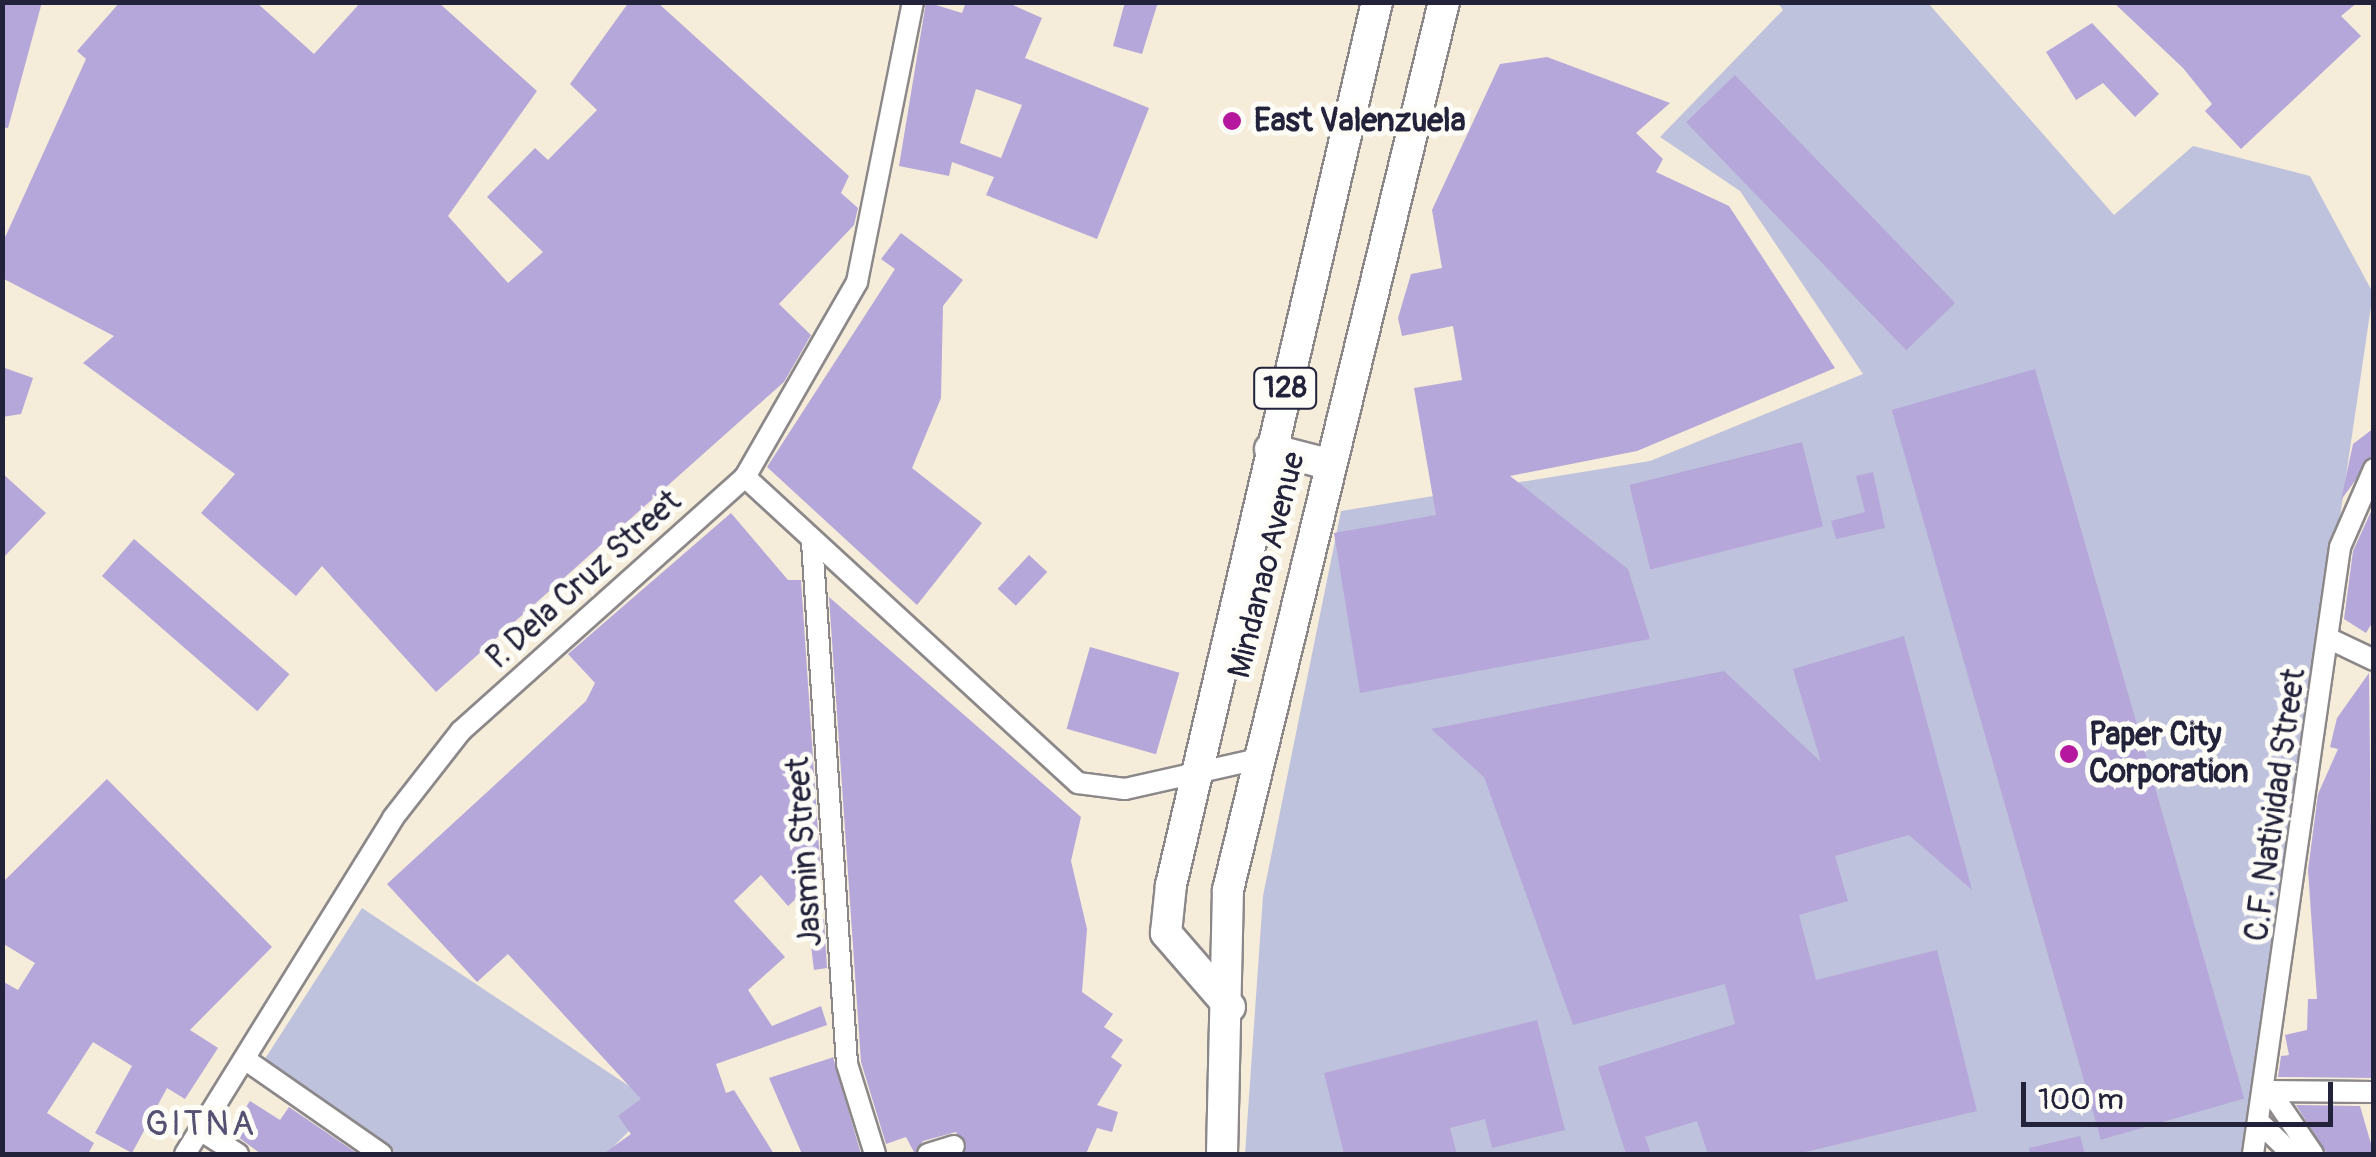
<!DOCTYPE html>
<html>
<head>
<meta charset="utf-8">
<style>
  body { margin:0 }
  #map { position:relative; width:2376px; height:1157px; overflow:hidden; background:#f5edd9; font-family:Pangolin,sans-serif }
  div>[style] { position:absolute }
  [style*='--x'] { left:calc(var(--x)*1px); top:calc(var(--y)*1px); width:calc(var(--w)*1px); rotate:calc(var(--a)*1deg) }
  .industrial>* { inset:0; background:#bfc2dd }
  .building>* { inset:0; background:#b5a7d9; transform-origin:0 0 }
  .roads { filter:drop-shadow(2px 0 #8c888a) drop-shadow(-2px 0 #8c888a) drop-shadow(0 2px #8c888a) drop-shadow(0 -2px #8c888a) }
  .minor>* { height:20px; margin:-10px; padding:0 10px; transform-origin:10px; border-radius:10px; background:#fff }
  .primary>* { height:30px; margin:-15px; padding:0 15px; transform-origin:15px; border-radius:15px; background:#fff }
  .dots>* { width:28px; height:28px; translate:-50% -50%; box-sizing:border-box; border:5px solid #fdfcf7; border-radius:50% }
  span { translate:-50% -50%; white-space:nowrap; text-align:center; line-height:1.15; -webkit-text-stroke:10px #fdfcf7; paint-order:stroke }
  .shield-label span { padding:2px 8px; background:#fdfcf7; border:2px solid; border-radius:8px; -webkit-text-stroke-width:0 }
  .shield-label { font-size:30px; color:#22223b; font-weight:700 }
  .poi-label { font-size:32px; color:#22223b; font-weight:700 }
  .left { translate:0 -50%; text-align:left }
  .street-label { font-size:32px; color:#22223b }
  .neighbourhood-label { font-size:35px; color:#555172; letter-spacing:2.5px }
  .frame { position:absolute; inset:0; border:5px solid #22223b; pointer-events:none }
  .scale { position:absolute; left:2021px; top:1082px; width:312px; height:45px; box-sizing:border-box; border:5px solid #22223b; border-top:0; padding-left:12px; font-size:30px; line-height:35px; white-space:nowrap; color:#22223b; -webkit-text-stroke:8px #fdfcf7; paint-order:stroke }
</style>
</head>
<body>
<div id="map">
  <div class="industrial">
    <i style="clip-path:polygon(1778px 3px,1928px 3px,2114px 215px,2193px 146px,2310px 176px,2373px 293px,2246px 1154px,1245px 1154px,1263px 896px,1341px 511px,1650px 461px,1863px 374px,1740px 191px,1660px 137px,1783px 10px)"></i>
    <i style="clip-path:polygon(362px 908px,656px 1104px,606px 1154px,398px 1154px,261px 1065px)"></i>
  </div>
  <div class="building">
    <i style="clip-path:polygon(2px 2px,42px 2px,8px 128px,2px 127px)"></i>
    <i style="clip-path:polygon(120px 2px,256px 2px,314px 54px,361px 2px,438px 2px,537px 91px,448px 216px,508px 283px,543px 252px,487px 197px,535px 148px,548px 160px,597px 110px,570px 84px,629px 2px,657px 2px,849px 176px,841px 193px,858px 208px,854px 225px,779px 304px,811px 335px,784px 382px,436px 692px,322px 566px,296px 596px,201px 513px,235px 474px,83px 363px,114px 336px,2px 278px,2px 244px,86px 59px,77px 51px)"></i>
    <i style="clip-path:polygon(evenodd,926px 2px,962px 13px,966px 2px,1006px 2px,1042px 18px,1025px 58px,1149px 108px,1097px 239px,986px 195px,994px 177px,952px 162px,949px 176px,899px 166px,926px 2px,976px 89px,1022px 105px,1001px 158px,960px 143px,976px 89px)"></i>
    <i style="clip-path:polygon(1125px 2px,1158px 2px,1142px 54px,1113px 46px)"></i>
    <i style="clip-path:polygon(2113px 2px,2358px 2px,2341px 16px,2361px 36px,2241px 149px,2205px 111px,2212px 104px,2183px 68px)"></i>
    <i style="clip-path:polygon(2092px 23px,2159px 94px,2135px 117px,2103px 83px,2076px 100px,2046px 52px)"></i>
    <i style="clip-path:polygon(1547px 57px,1670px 103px,1636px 133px,1663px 159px,1656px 172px,1729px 206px,1835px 368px,1637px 451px,1510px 476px,1628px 569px,1650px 639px,1360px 693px,1334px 533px,1436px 515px,1414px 388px,1462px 380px,1453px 326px,1402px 336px,1398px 318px,1411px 274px,1442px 268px,1432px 210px,1500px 64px)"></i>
    <i style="left:1735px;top:75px;width:317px;height:68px;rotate:46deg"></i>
    <i style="clip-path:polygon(901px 233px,963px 280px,943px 306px,941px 398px,912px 468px,982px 523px,917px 605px,767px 467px,895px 269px,881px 259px)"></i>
    <i style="clip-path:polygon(2px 367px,33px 378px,21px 414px,2px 417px)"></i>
    <i style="left:2035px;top:369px;width:759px;height:149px;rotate:74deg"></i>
    <i style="clip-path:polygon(2374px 428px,2374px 455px,2341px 500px,2353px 444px)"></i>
    <i style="left:1802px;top:442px;width:87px;height:178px;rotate:76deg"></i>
    <i style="clip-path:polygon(1873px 472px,1885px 528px,1836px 539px,1831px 521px,1865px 512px,1856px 476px)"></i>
    <i style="clip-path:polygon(2px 473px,46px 513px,2px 559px)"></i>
    <i style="clip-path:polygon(2374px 505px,2374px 620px,2366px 633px,2344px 619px,2353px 551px)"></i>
    <i style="clip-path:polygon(731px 513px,788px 580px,801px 580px,821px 877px,788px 906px,761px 875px,734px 901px,785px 957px,748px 990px,772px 1026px,821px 1006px,827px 1025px,716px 1064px,726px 1093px,734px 1090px,774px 1154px,603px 1154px,631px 1134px,618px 1116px,641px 1099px,508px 954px,477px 982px,387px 884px,586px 701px,595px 683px,568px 654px)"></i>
    <i style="left:134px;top:539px;width:206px;height:49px;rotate:41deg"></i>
    <i style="left:1029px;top:555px;width:25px;height:46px;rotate:43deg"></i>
    <i style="clip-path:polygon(829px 597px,1081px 817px,1071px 861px,1087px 929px,1082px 992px,1113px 1014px,1104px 1027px,1123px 1040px,1111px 1057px,1122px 1065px,1097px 1105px,1118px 1112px,1112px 1132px,1097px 1128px,1086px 1154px,965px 1154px,956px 1132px,923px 1141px,915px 1154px,906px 1137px,886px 1144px,861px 1062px)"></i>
    <i style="clip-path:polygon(1904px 636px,1972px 890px,1909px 835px,1835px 856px,1848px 901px,1799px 915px,1816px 980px,1937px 950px,1977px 1111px,1797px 1154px,1708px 1154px,1697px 1121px,1645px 1137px,1651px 1154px,1626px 1154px,1598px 1067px,1735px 1024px,1725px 984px,1573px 1025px,1484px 777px,1431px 729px,1724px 671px,1821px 762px,1793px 669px)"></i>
    <i style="left:1090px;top:647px;width:93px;height:85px;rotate:16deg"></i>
    <i style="clip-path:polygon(2369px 673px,2374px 1078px,2278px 1077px,2281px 1056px,2289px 1055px,2285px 1035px,2307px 1030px,2308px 999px,2317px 999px,2308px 870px,2318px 794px,2338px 749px,2330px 747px,2337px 718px)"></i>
    <i style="clip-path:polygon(107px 779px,272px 947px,190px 1030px,218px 1048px,185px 1099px,167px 1088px,132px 1153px,95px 1133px,132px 1066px,93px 1042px,47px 1113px,94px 1143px,88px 1154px,2px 1154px,2px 981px,18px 990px,35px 963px,2px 943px,2px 883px)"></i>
    <i style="clip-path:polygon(824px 919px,827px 968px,814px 970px,808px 921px)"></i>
    <i style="clip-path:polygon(1537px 1020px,1565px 1130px,1492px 1148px,1485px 1119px,1450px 1128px,1457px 1154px,1344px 1154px,1324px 1073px)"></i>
    <i style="clip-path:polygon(831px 1058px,833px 1057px,861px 1154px,802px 1154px,769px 1078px)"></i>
    <i style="clip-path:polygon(250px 1101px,280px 1120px,289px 1107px,358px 1154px,261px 1154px,230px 1131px)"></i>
    <i style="clip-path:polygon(2296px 1105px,2360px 1106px,2374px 1154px,2327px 1154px)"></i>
    <i style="clip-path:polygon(2080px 1136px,2085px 1154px,2030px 1154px,2029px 1148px)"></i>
  </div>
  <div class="roads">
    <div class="minor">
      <i style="--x:745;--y:477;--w:452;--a:42.6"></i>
      <i style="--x:1078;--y:783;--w:47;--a:7.3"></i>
      <i style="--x:1125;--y:789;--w:132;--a:-12.7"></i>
      <i style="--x:812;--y:542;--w:523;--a:86.16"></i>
      <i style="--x:847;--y:1064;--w:94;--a:72.7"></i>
      <i style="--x:2330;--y:639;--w:49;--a:25.5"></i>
      <i style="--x:246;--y:1060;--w:165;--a:34.8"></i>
      <i style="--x:2264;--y:1091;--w:110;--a:0.5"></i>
      <i style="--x:2274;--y:1097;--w:69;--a:55.6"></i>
      <i style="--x:2259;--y:1122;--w:46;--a:44.1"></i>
      <i style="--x:200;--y:1130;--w:45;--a:32.3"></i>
      <i style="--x:185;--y:1154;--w:395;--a:-58.2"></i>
      <i style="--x:393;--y:818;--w:110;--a:-52"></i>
      <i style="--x:461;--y:731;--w:381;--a:-41.8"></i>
      <i style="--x:745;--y:477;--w:225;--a:-60.1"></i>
      <i style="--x:857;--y:282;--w:286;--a:-78.7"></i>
      <i style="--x:928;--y:1154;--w:27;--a:-17"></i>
      <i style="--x:2253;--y:1154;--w:613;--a:-81.84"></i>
      <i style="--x:2340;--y:547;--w:85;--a:-66.4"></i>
    </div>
    <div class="primary">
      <i style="--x:1270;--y:449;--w:60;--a:14.5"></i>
      <i style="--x:1230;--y:1007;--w:98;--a:-130.9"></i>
      <i style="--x:1166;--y:933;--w:48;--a:-84.1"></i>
      <i style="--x:1171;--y:885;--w:907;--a:-76.87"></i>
      <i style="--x:1222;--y:1154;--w:264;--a:-88.7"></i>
      <i style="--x:1228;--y:890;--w:914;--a:-76.33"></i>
    </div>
  </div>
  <div class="dots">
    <i style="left:1232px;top:121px;background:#b5179e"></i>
    <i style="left:2069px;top:754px;background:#b5179e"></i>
  </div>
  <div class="shield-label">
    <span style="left:1285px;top:388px">128</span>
  </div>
  <div class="poi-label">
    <span class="left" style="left:1254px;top:121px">East Valenzuela</span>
    <span class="left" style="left:2089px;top:754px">Paper City<br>Corporation</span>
  </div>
  <div class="street-label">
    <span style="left:1267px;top:565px;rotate:-76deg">Mindanao Avenue</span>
    <span style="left:584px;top:580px;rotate:-42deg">P. Dela Cruz Street</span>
    <span style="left:2276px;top:805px;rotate:-82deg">C.F. Natividad Street</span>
    <span style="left:805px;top:852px;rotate:-94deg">Jasmin Street</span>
  </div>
  <div class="neighbourhood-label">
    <span style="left:201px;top:1124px">GITNA</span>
  </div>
  <div class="frame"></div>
  <div class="scale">100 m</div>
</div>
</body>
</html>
